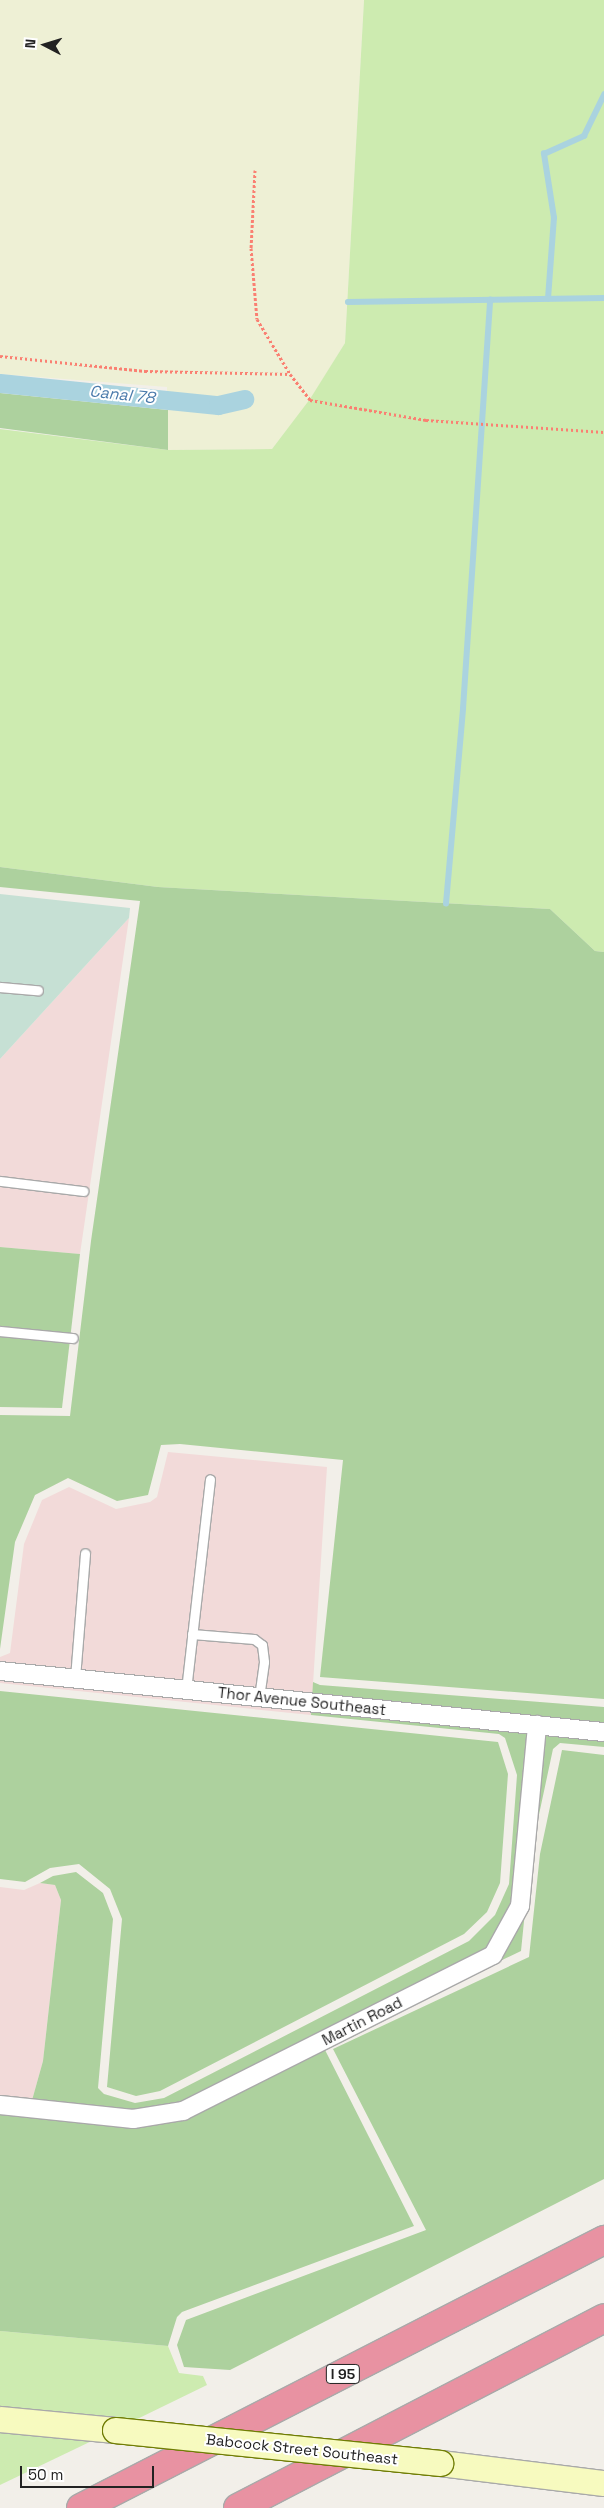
<!DOCTYPE html>
<html>
<head>
<meta charset="utf-8">
<style>
  body { margin:0 }
  #map { position:relative; width:604px; height:2508px; overflow:hidden; background:#f2efe9; font-family:"Space Grotesk",sans-serif }
  div>[style] { position:absolute }
  [style*='--x'] { left:calc(var(--x)*1px); top:calc(var(--y)*1px); width:calc(var(--w)*1px); rotate:calc(var(--a)*1deg) }
  .commercial>* { inset:0; background:#f2dad9 }
  .farmland>* { inset:0; background:#eef0d5 }
  .grass>* { inset:0; background:#cdebb0 }
  .forest>* { inset:0; background:#add19e }
  .wetland>* { inset:0; background:#c6e0d4 }
  .stream>* { height:5.5px; margin:-2.75px; padding:0 2.75px; transform-origin:2.75px; border-radius:2.75px; background:#aad3df }
  .canal>* { height:19px; margin:-9.5px; padding:0 9.5px; transform-origin:9.5px; border-radius:9.5px; background:#aad3df }
  .path>* { height:3px; margin-top:-1.5px; transform-origin:0; background:repeating-linear-gradient(90deg,#fa8072 0 2.5px,transparent 0 5px) }
  .roads { filter:drop-shadow(1px 0 #a9a9a9) drop-shadow(-1px 0 #a9a9a9) drop-shadow(0 1px #a9a9a9) drop-shadow(0 -1px #a9a9a9) }
  .lane>* { height:9px; margin:-4.5px; padding:0 4.5px; transform-origin:4.5px; border-radius:4.5px; background:#fff }
  .street>* { height:18px; margin:-9px; padding:0 9px; transform-origin:9px; border-radius:9px; background:#fff }
  .secondary>* { height:25px; margin:-12.5px; padding:0 12.5px; transform-origin:12.5px; border-radius:12.5px; background:#f7fabf }
  .highway>* { height:28px; margin:-14px; padding:0 14px; transform-origin:14px; border-radius:14px; background:#e892a2 }
  .bridges { filter:drop-shadow(1px 0 #707d05) drop-shadow(-1px 0 #707d05) drop-shadow(0 1px #707d05) drop-shadow(0 -1px #707d05) }
  .secondary-bridge>* { height:25px; margin:-12.5px; padding:0 12.5px; transform-origin:12.5px; border-radius:12.5px; background:#f7fabf }
  span { translate:-50% -50%; white-space:nowrap; text-align:center; line-height:1.15; -webkit-text-stroke:4px #fff; paint-order:stroke }
  .shield-label span { padding:1px 4px; background:#fff; border:1px solid; border-radius:4px; -webkit-text-stroke-width:0 }
  .shield-label { font-size:14px; color:#222; font-weight:700 }
  .street-label { font-size:15px; color:#222 }
  .water-label { font-size:16px; color:#4a7aab; font-style:italic }
  .north { position:absolute; left:20px; top:20px; width:50px; height:50px; -webkit-text-stroke:4px #fff; paint-order:stroke; rotate:275deg; font-size:14px; font-weight:700; line-height:20px; text-align:center; color:#222 }
  .north::after { content:''; display:block; margin:auto; width:18px; height:22px; background:#222; clip-path:polygon(50% 0,100% 100%,50% 72%,0 100%) }
  .scale { position:absolute; left:20px; top:2466px; width:134px; height:22px; box-sizing:border-box; border:2px solid #222; border-top:0; padding-left:6px; font-size:15px; line-height:18px; white-space:nowrap; color:#222; -webkit-text-stroke:4px #fff; paint-order:stroke }
</style>
</head>
<body>
<div id="map">
  <div class="commercial">
    <i style="clip-path:polygon(129px 918px,80px 1254px,0 1247px,0 1059px)"></i>
    <i style="clip-path:polygon(168px 1452px,327px 1467px,311px 1715px,0 1683px,0 1657px,10px 1653px,24px 1544px,42px 1500px,69px 1487px,116px 1509px,150px 1502px,157px 1497px)"></i>
    <i style="clip-path:polygon(40px 1883px,55px 1885px,61px 1900px,43px 2061px,29px 2111px,0 2109px,0 1887px,24px 1890px)"></i>
  </div>
  <div class="farmland">
    <i style="clip-path:polygon(0 0,364px 0,345px 343px,310px 400px,272px 449px,168px 450px,167px 387px,0 374px)"></i>
  </div>
  <div class="grass">
    <i style="clip-path:polygon(364px 0,604px 0,604px 952px,595px 951px,550px 909px,158px 887px,0 867px,0 429px,168px 450px,272px 449px,310px 399px,345px 343px)"></i>
    <i style="clip-path:polygon(0 2331px,168px 2346px,179px 2373px,203px 2376px,207px 2385px,129px 2423px,0 2409px)"></i>
    <i style="clip-path:polygon(0 2428px,98px 2438px,0 2485px)"></i>
  </div>
  <div class="forest">
    <i style="clip-path:polygon(0 393px,168px 410px,168px 450px,0 428px)"></i>
    <i style="clip-path:polygon(0 867px,158px 887px,550px 909px,595px 951px,604px 952px,604px 1699px,320px 1677px,343px 1460px,180px 1444px,161px 1445px,148px 1495px,117px 1501px,68px 1478px,35px 1495px,15px 1542px,0 1649px,0 1415px,70px 1416px,91px 1241px,140px 901px,0 887px)"></i>
    <i style="clip-path:polygon(0 1247px,80px 1254px,62px 1408px,0 1407px)"></i>
    <i style="clip-path:polygon(313px 1682px,320px 1685px,604px 1707px,604px 1747px,560px 1743px,553px 1749px,531px 1852px,521px 1951px,329px 2042px,324px 2048px,414px 2226px,182px 2312px,177px 2317px,168px 2346px,0 2331px,0 2109px,29px 2111px,43px 2061px,61px 1900px,55px 1885px,40px 1883px,53px 1876px,76px 1872px,103px 1893px,113px 1919px,98px 2088px,104px 2094px,135px 2103px,164px 2098px,469px 1941px,495px 1915px,509px 1884px,517px 1775px,505px 1738px,499px 1734px,311px 1715px)"></i>
    <i style="clip-path:polygon(0 1691px,498px 1742px,508px 1774px,500px 1883px,487px 1912px,464px 1934px,160px 2091px,136px 2096px,107px 2087px,122px 1919px,110px 1889px,79px 1864px,50px 1868px,25px 1882px,0 1879px)"></i>
    <i style="clip-path:polygon(562px 1750px,604px 1755px,604px 2179px,230px 2370px,184px 2367px,177px 2345px,186px 2320px,426px 2230px,333px 2049px,529px 1957px,540px 1854px)"></i>
  </div>
  <div class="wetland">
    <i style="clip-path:polygon(0 894px,130px 908px,129px 918px,0 1059px)"></i>
  </div>
  <div class="stream">
    <i style="--x:548;--y:299;--w:81;--a:-85.8"></i>
    <i style="--x:554;--y:218;--w:65;--a:-98.9"></i>
    <i style="--x:544;--y:154;--w:44;--a:-24.2"></i>
    <i style="--x:584;--y:136;--w:46;--a:-64"></i>
    <i style="--x:348;--y:302;--w:256;--a:-0.9"></i>
    <i style="--x:446;--y:904;--w:196;--a:-85"></i>
    <i style="--x:463;--y:709;--w:410;--a:-86.2"></i>
  </div>
  <div class="canal">
    <i style="--x:0;--y:383;--w:219;--a:5.8"></i>
    <i style="--x:218;--y:405;--w:27;--a:-13"></i>
  </div>
  <div class="path">
    <i style="--x:255;--y:170;--w:78;--a:92.9"></i>
    <i style="--x:251;--y:248;--w:71;--a:85.2"></i>
    <i style="--x:257;--y:319;--w:64;--a:59"></i>
    <i style="--x:0;--y:356;--w:146;--a:5.9"></i>
    <i style="--x:145;--y:371;--w:145;--a:1.2"></i>
    <i style="--x:290;--y:374;--w:33;--a:52"></i>
    <i style="--x:310;--y:400;--w:118;--a:9.8"></i>
    <i style="--x:426;--y:420;--w:178;--a:3.9"></i>
  </div>
  <div class="roads">
    <div class="lane">
      <i style="--x:0;--y:987;--w:38;--a:5"></i>
      <i style="--x:0;--y:1181;--w:84;--a:6.9"></i>
      <i style="--x:0;--y:1331;--w:73;--a:5.5"></i>
      <i style="--x:192;--y:1634;--w:62;--a:4.6"></i>
      <i style="--x:254;--y:1639;--w:10;--a:37"></i>
      <i style="--x:262;--y:1645;--w:17;--a:83"></i>
      <i style="--x:264;--y:1662;--w:35;--a:98"></i>
      <i style="--x:75;--y:1678;--w:125;--a:-85.4"></i>
      <i style="--x:186;--y:1690;--w:212;--a:-83.5"></i>
    </div>
    <div class="street">
      <i style="--x:0;--y:1671;--w:607;--a:5.77"></i>
      <i style="--x:0;--y:2105;--w:134;--a:6"></i>
      <i style="--x:133;--y:2119;--w:51;--a:-9.1"></i>
      <i style="--x:183;--y:2111;--w:347;--a:-26.7"></i>
      <i style="--x:493;--y:1955;--w:56;--a:-61.1"></i>
      <i style="--x:520;--y:1906;--w:182;--a:-84.6"></i>
    </div>
    <div class="secondary">
      <i style="--x:0;--y:2419;--w:116;--a:5.5"></i>
      <i style="--x:440;--y:2463;--w:165;--a:7"></i>
    </div>
    <div class="highway">
      <i style="--x:81;--y:2508;--w:588;--a:-27.13"></i>
      <i style="--x:238;--y:2508;--w:412;--a:-27.4"></i>
    </div>
  </div>
  <div class="bridges">
    <div class="secondary-bridge">
      <i style="--x:115;--y:2430;--w:327;--a:5.8"></i>
    </div>
  </div>
  <div class="shield-label">
    <span style="left:343px;top:2374px">I 95</span>
  </div>
  <div class="street-label">
    <span style="left:302px;top:1701px;rotate:6deg">Thor Avenue Southeast</span>
    <span style="left:362px;top:2021px;rotate:-27deg">Martin Road</span>
    <span style="left:302px;top:2449px;rotate:6deg">Babcock Street Southeast</span>
  </div>
  <div class="water-label">
    <span style="left:122px;top:395px;rotate:6deg">Canal 78</span>
  </div>
  <div class="north">N</div>
  <div class="scale">50 m</div>
</div>
</body>
</html>
